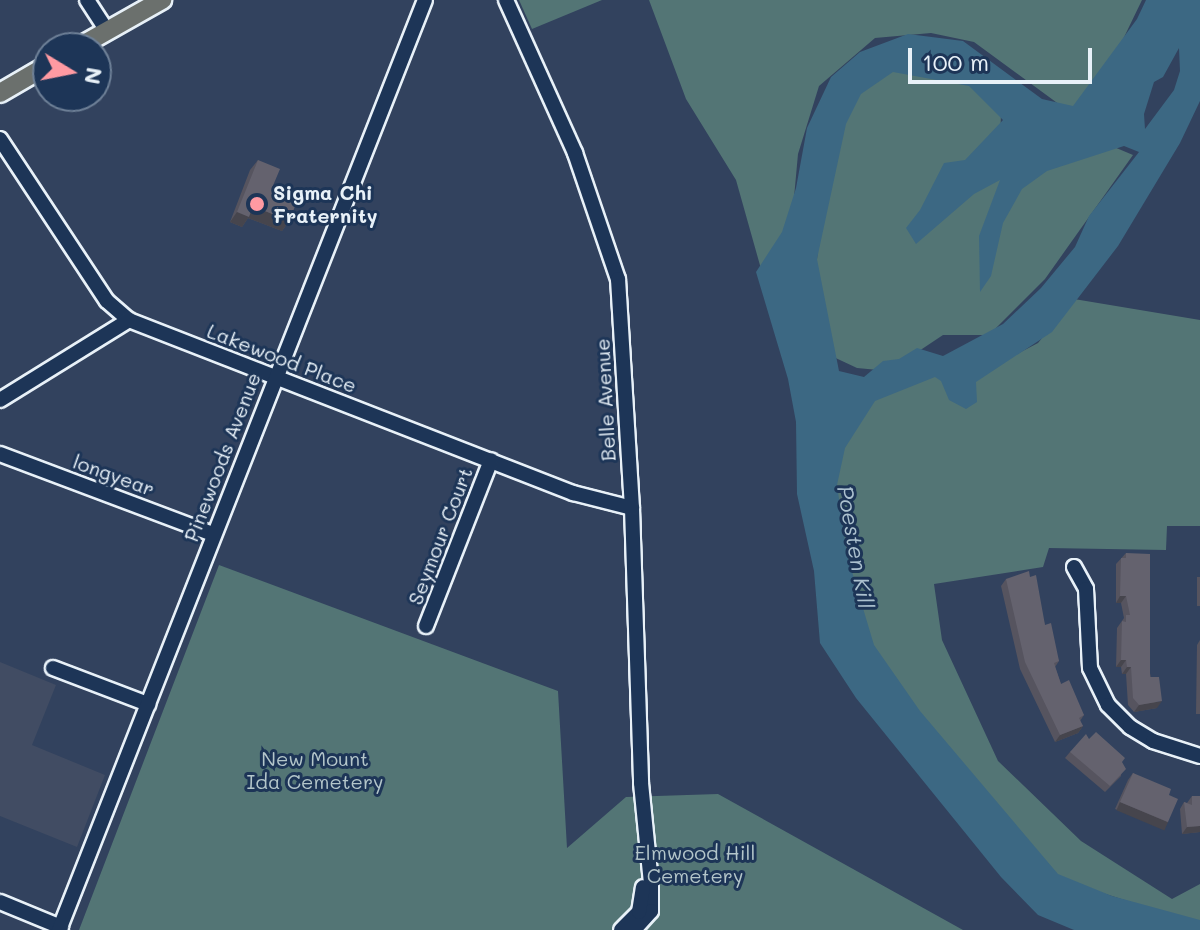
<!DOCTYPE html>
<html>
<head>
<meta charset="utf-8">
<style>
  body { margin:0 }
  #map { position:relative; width:1200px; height:930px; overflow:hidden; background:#32425e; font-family:Mali,sans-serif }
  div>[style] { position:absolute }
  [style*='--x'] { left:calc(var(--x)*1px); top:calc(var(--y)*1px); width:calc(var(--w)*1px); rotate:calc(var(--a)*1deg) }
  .built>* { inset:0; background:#414c63 }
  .green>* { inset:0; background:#537575 }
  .water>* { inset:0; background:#3c6883 }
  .roads { filter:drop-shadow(2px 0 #e8f1f8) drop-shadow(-2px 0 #e8f1f8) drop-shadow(0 2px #e8f1f8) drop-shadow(0 -2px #e8f1f8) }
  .minor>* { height:14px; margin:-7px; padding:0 7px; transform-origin:7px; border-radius:7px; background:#1d3557 }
  .major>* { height:18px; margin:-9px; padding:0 9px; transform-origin:9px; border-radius:9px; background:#6b706d }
  .wall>* { inset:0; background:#56545f; transform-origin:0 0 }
  .shaded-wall>* { inset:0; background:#46454d; transform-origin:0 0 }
  .building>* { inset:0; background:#64626e }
  .dots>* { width:22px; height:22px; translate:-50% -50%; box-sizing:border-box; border:4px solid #1d3557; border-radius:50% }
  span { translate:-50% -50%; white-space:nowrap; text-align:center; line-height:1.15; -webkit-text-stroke:6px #1d3557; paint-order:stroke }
  .poi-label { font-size:20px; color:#e8f1f8; font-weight:700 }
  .left { translate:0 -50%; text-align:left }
  .street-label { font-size:20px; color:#e8f1f8 }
  .park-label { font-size:20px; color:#b4c6ca }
  .water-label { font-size:22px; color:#acc1cf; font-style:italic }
  .north { position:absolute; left:32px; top:32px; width:80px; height:80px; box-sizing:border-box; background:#1d3557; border:2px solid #6e8097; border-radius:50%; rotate:100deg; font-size:22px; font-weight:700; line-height:32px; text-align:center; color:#e8f1f8 }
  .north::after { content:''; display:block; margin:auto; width:28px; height:36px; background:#ff9aa2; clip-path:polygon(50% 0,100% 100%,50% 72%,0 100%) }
  .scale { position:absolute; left:908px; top:48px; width:184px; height:36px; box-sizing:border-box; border:4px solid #e8f1f8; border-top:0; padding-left:10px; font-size:24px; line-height:28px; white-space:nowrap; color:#e8f1f8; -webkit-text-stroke:6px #1d3557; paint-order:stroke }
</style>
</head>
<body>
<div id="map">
  <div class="built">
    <i style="clip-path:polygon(0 662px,56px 685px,32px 745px,105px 775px,77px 847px,0 816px)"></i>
  </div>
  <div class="green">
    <i style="clip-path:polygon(519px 0,602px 0,532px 29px)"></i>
    <i style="clip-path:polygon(649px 0,1142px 0,1114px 58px,1075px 116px,974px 42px,931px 33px,875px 38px,819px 86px,798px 154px,781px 340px,736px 180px,686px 99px)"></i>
    <i style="clip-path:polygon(896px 69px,969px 82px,1001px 113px,999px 178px,1114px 147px,1133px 155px,1045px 279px,989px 335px,943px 335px,889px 371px,857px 368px,810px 346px,821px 210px,840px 128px,861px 90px)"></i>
    <i style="clip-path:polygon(1074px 299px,1200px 320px,1200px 526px,1167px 526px,1166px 550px,1049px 548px,1043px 567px,934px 584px,942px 640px,998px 761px,1081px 841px,1172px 899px,1200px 884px,1200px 924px,1049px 876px,933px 743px,869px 640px,845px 563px,834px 486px,841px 445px,872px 399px,935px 374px,975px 376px,1038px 343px)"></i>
    <i style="clip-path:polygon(219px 565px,558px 691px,567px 848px,626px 797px,718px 794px,963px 930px,79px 930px)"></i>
  </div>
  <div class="water">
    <i style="clip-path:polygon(evenodd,1146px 0,1200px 0,1200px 101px,1180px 143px,1118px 246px,1052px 332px,976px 382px,977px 402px,966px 409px,949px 400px,941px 381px,935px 377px,875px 401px,845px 448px,837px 485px,847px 555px,874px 645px,920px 711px,1058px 874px,1112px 896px,1200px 920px,1200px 930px,1074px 930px,1038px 915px,1001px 877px,856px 698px,820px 643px,814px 571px,797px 494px,796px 422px,788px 379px,756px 272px,782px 232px,796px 188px,807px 128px,831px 77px,860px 52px,908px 34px,963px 41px,1042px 99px,1073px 106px,1137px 19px,1146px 0,1179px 48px,1180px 71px,1174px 90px,1145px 129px,1144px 114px,1154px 82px,1163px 77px,1179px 48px,1146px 0,893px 72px,969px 86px,1003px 120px,965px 160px,944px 163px,920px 210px,906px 228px,916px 244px,974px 194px,1000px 180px,979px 236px,980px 292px,991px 276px,1003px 223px,1022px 189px,1047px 171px,1124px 146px,1139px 152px,1089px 216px,1075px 247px,1041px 288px,1003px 324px,943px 356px,917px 348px,899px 359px,883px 361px,864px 377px,839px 371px,817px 259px,846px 124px,861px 94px,893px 72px)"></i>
  </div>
  <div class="roads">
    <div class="minor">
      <i style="--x:87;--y:0;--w:37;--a:57"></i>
      <i style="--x:506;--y:0;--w:168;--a:65.7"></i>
      <i style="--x:575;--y:153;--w:133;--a:71.2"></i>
      <i style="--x:618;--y:279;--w:229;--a:86.5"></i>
      <i style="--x:632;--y:508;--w:275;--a:88.1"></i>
      <i style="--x:641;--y:783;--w:100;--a:84.3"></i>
      <i style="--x:651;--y:883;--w:28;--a:90"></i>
      <i style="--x:651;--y:911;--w:25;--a:132"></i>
      <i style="--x:0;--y:139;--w:194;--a:56.6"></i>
      <i style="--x:107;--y:301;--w:29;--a:41"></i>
      <i style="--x:129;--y:320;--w:477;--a:21.3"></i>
      <i style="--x:573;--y:493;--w:61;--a:14.3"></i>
      <i style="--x:0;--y:400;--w:152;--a:-31.8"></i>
      <i style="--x:0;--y:454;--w:228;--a:20.6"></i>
      <i style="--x:1074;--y:567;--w:25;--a:61"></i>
      <i style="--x:1086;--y:589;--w:79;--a:87.1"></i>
      <i style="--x:1090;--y:668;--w:41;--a:64.1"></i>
      <i style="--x:1108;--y:705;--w:31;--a:45"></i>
      <i style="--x:1130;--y:727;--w:27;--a:31"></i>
      <i style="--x:1153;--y:741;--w:49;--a:17.7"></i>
      <i style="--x:426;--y:626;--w:178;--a:-68.6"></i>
      <i style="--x:53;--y:668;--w:102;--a:20.8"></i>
      <i style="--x:0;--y:902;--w:66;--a:22.3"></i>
      <i style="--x:59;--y:930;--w:999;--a:-68.52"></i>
      <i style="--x:621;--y:930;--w:25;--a:-45"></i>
      <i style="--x:639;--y:912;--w:25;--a:-81"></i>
    </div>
    <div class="major">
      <i style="--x:77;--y:48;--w:98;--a:-29.5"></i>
      <i style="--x:0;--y:93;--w:56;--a:-30.3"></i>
    </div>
  </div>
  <div class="wall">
    <i style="clip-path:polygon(258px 160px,289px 221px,282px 231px,248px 218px,242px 227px,230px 222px,250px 170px)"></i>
    <i style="clip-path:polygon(1126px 553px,1157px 708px,1134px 712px,1128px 705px,1126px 674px,1122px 674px,1121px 667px,1116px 667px,1117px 628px,1124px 618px,1121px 603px,1116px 603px,1116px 564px)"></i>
    <i style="clip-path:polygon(1030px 577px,1045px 625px,1059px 661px,1055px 667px,1061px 684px,1084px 715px,1080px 721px,1083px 726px,1078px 733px,1055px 742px,1020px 669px,1001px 586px,1006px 579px)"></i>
    <i style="left:1200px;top:577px;width:29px;height:3px;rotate:90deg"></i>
    <i style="clip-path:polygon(1200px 640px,1200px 714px,1196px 714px,1197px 645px)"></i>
    <i style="clip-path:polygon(1089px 739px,1122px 762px,1121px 776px,1105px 792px,1065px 758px,1070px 752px)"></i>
    <i style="clip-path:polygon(1133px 773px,1169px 795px,1168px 822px,1163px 829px,1115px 809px,1128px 780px)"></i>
    <i style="clip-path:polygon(1192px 796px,1200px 832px,1182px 834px,1180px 809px,1184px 802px,1187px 803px)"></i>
  </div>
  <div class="shaded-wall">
    <i style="clip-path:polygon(253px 206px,289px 221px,282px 231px,248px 218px,242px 227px,230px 222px,237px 212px)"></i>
    <i style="clip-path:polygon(1120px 596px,1126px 596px,1121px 603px,1116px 603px)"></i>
    <i style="clip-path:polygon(1121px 660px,1126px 660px,1121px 667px,1116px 667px)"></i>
    <i style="clip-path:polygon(1127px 667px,1131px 667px,1126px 674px,1122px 674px)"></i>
    <i style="clip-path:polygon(1162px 701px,1157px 708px,1134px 712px,1139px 705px)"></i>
    <i style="clip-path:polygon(1083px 726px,1078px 733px,1055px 742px,1060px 735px)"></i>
    <i style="left:1120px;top:802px;width:52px;height:9px;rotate:23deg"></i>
    <i style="clip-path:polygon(1200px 826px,1200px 832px,1182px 834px,1187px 827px)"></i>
  </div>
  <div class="building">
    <i style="clip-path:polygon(258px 160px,280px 169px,272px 188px,298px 199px,289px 221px,253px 206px,249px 217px,237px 212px)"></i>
    <i style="clip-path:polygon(1126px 553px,1150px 554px,1150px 677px,1159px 677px,1162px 701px,1139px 705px,1133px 698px,1131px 667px,1127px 667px,1126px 660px,1121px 660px,1122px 621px,1126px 622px,1126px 615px,1130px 615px,1126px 596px,1120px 596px,1121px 558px,1126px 558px)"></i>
    <i style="clip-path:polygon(1029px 571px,1030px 577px,1036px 575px,1045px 625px,1051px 623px,1059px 661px,1054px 663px,1061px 684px,1069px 680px,1084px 715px,1079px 718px,1083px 726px,1060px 735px,1025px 662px,1006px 579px)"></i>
    <i style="clip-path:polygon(1096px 732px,1125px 758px,1122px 762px,1126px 769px,1110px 786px,1070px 752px,1086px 734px,1089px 739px)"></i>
    <i style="clip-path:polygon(1133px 773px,1171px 789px,1169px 795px,1178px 799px,1168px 822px,1120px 802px)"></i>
    <i style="clip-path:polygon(1192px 796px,1200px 796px,1200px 826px,1187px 827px,1184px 802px,1192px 805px)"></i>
  </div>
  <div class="dots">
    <i style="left:257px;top:204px;background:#ff9aa2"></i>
  </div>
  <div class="poi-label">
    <span class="left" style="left:273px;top:204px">Sigma Chi<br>Fraternity</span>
  </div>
  <div class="street-label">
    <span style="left:282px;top:358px;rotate:21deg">Lakewood Place</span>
    <span style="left:605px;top:400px;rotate:-93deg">Belle Avenue</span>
    <span style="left:222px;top:457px;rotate:-69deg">Pinewoods Avenue</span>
    <span style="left:114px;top:475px;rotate:20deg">longyear</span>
    <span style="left:440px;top:536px;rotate:-69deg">Seymour Court</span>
  </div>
  <div class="park-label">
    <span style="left:315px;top:770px">New Mount<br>Ida Cemetery</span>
    <span style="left:695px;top:864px">Elmwood Hill<br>Cemetery</span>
  </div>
  <div class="water-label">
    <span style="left:856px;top:547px;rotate:80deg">Poesten Kill</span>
  </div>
  <div class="north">N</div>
  <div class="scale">100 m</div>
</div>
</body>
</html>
